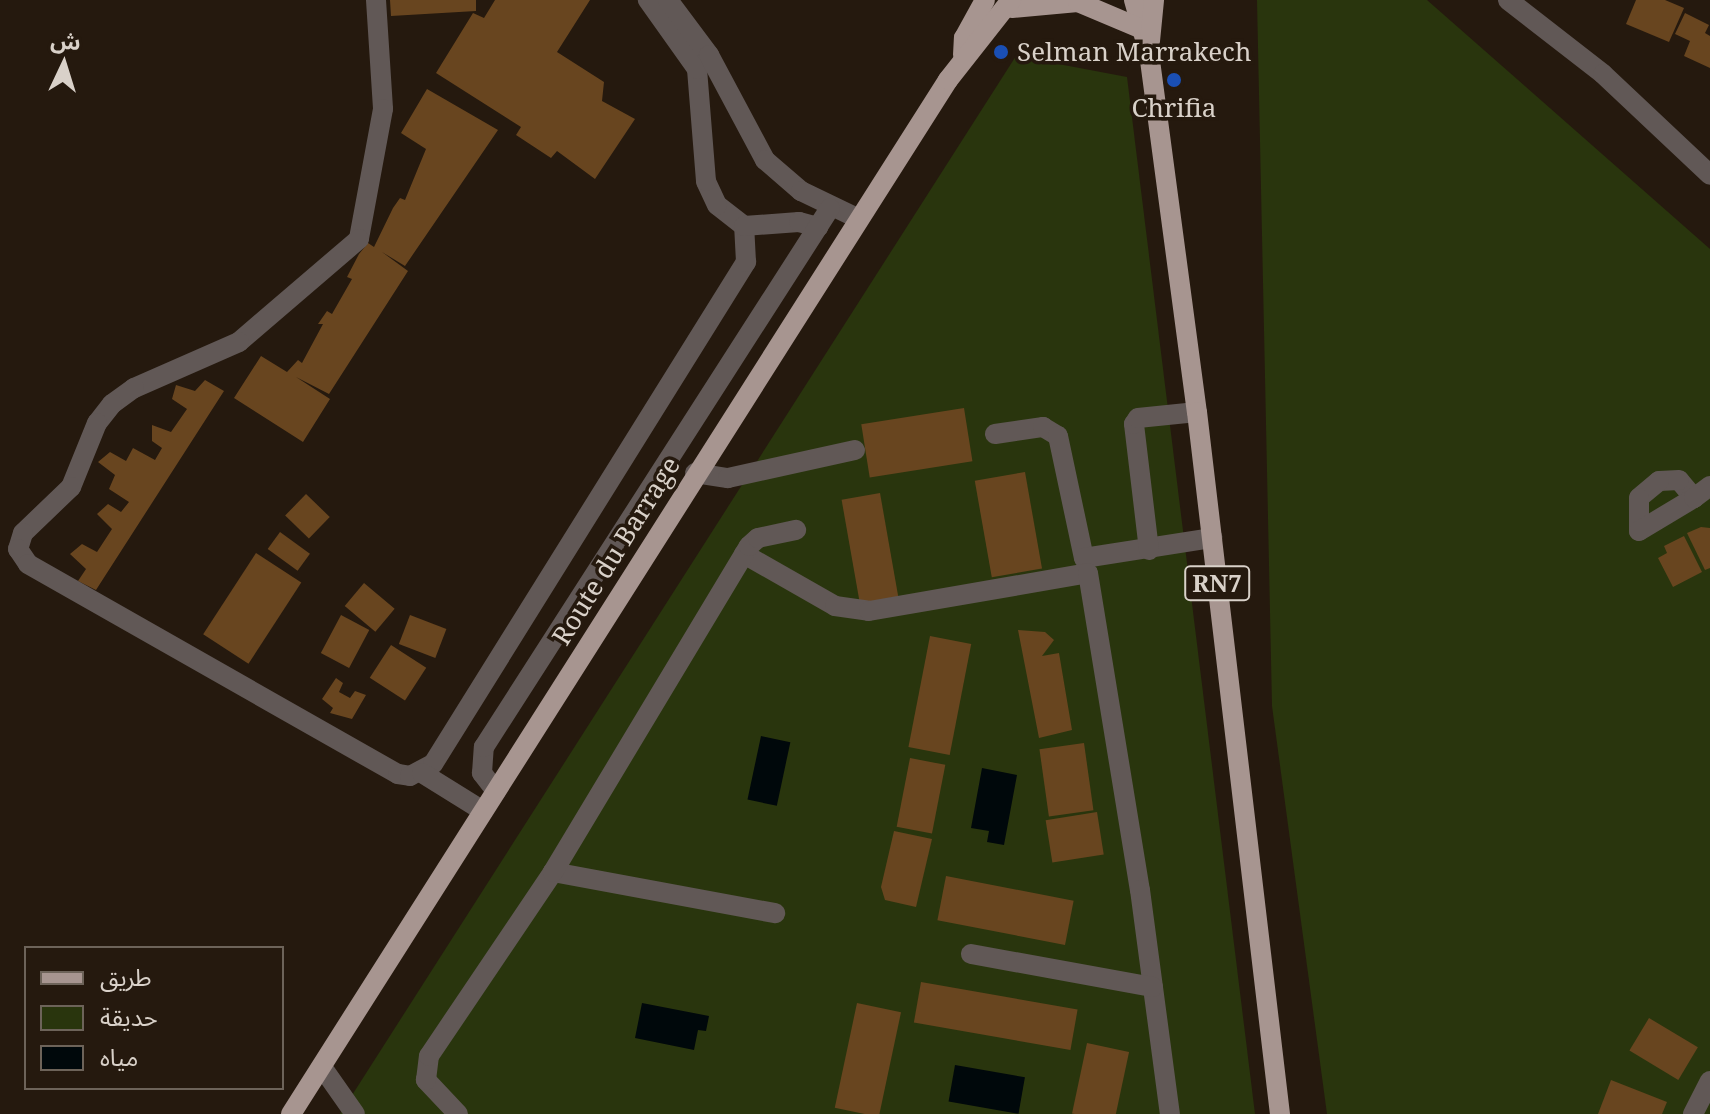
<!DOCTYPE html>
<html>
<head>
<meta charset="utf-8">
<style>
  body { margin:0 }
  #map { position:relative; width:1710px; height:1114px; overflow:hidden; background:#25190e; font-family:"Noto Serif","Noto Sans Arabic",serif }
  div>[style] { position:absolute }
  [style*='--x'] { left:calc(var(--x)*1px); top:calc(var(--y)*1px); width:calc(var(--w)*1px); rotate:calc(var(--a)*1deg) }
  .green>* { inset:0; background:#29350d }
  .water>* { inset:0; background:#00080b; transform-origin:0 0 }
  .building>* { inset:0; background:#68451f; transform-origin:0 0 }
  .minor>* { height:20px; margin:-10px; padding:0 10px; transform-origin:10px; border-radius:10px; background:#615856 }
  .major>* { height:20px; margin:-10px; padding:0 10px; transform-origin:10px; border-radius:10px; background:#a79590 }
  .dots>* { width:22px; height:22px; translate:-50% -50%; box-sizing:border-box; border:4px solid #25190e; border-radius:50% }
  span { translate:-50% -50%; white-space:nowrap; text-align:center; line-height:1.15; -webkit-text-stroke:7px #25190e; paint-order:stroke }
  .shield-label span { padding:2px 6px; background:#25190e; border:2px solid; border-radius:6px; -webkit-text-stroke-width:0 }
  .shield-label { font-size:24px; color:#d9d1c9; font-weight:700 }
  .poi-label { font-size:26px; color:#d9d1c9 }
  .left { translate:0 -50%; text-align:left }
  .street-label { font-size:26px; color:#d9d1c9 }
  .legend { position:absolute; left:24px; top:946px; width:260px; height:144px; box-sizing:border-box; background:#25190e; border:2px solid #6d6359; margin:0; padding:10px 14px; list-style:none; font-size:24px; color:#d9d1c9 }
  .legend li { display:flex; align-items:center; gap:16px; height:40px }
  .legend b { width:40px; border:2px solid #6d6359 }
  .north { position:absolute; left:24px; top:24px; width:80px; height:80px; -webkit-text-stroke:6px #25190e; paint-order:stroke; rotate:4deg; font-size:22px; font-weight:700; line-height:32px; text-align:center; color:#d9d1c9 }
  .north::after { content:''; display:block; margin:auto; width:28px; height:36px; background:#d9d1c9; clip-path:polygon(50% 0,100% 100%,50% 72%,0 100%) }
</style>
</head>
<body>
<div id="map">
  <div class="green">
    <i style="clip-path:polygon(1257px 0,1427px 0,1710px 249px,1710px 1114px,1327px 1114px,1272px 706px)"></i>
    <i style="clip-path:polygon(1016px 56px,1127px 77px,1255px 1114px,340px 1114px)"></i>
  </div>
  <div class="water">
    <i style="left:761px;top:736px;width:30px;height:65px;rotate:12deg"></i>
    <i style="clip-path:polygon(982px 768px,1017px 775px,1004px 845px,987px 842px,989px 831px,971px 828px)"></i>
    <i style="clip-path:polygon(642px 1003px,709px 1016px,706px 1031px,698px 1030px,694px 1050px,635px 1038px)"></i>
    <i style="left:955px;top:1065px;width:71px;height:37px;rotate:10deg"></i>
  </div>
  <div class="building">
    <i style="clip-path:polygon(390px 0,476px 0,476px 11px,391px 16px)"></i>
    <i style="clip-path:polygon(495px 0,590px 0,557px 52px,604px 82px,602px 101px,635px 119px,595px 179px,557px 151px,551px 158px,516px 135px,521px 127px,436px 73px,473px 13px,484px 18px)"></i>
    <i style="clip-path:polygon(1636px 0,1665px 0,1684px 8px,1669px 42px,1626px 24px)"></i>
    <i style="clip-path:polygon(1685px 13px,1709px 25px,1705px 33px,1710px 36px,1710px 68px,1684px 56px,1690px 41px,1675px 34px)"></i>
    <i style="clip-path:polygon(427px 89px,498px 130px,405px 266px,382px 252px,408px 271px,329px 394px,296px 377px,330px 399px,303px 442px,234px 398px,261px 356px,287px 372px,298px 360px,302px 363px,323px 324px,318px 324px,327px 311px,332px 314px,352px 279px,347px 277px,359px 254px,368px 243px,374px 247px,393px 208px,400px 198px,405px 200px,426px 149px,401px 133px)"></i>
    <i style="clip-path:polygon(205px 380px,224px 391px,96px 590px,78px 581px,86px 569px,70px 554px,82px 544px,97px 552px,112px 529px,97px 514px,108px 504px,121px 512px,129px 502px,109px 489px,115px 475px,98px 462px,110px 452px,126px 461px,133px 448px,155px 460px,162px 448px,152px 441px,152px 425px,171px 432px,187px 409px,172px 399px,176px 385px,195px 391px)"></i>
    <i style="left:964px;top:408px;width:54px;height:104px;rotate:81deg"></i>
    <i style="left:1025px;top:472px;width:98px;height:51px;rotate:80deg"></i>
    <i style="left:880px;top:493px;width:105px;height:39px;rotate:80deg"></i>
    <i style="left:306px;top:494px;width:33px;height:30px;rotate:44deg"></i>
    <i style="clip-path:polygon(1701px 527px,1710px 528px,1710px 568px,1705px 570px,1687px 533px)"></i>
    <i style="left:280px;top:532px;width:37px;height:21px;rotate:36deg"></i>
    <i style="clip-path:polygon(1684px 536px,1702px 572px,1673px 587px,1658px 558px,1667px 553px,1664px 546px)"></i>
    <i style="left:256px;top:553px;width:54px;height:97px;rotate:33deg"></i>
    <i style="left:364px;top:583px;width:40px;height:30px;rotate:40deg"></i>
    <i style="left:341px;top:615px;width:32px;height:43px;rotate:28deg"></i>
    <i style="left:410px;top:615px;width:39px;height:31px;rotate:21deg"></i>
    <i style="clip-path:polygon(1018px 630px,1045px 632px,1054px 640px,1042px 656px,1059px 653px,1072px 730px,1039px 738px)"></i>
    <i style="left:930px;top:636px;width:42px;height:113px;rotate:11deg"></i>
    <i style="left:391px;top:645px;width:42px;height:39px;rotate:33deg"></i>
    <i style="clip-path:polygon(336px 678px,343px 683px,339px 692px,350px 698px,355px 691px,366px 695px,352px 719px,330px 713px,333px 708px,322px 699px)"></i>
    <i style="left:1084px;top:743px;width:68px;height:45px;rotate:82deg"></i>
    <i style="left:910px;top:758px;width:36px;height:70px;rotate:11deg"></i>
    <i style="left:1097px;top:812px;width:43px;height:52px;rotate:81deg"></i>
    <i style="clip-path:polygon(894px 831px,932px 839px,916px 907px,885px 900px,881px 887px)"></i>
    <i style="left:946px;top:876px;width:130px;height:45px;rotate:11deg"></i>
    <i style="left:921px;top:982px;width:159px;height:41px;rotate:10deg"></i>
    <i style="left:857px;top:1003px;width:45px;height:107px;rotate:12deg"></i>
    <i style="left:1649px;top:1018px;width:57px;height:38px;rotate:31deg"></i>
    <i style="left:1087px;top:1043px;width:43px;height:72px;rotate:12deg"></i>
    <i style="clip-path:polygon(1611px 1080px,1667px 1102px,1662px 1114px,1598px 1114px)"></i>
  </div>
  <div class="minor">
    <i style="--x:376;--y:0;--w:109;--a:86.3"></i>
    <i style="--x:383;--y:109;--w:132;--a:100.5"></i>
    <i style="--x:359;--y:239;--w:158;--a:139.4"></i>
    <i style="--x:239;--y:342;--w:115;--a:156.3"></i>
    <i style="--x:134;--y:388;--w:27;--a:144"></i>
    <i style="--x:112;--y:404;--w:24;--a:128"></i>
    <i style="--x:97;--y:423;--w:69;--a:112.1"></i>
    <i style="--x:71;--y:487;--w:66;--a:136.2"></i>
    <i style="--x:23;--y:533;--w:17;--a:107"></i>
    <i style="--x:18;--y:549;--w:18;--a:56"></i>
    <i style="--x:28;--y:564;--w:425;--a:29.6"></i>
    <i style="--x:398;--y:774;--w:12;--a:9"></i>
    <i style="--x:410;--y:776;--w:26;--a:-28"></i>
    <i style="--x:433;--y:764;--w:592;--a:-58.06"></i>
    <i style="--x:746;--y:262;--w:36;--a:-93"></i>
    <i style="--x:744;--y:226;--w:34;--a:-142"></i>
    <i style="--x:717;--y:205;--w:26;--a:-115"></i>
    <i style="--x:706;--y:181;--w:112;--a:-94.6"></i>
    <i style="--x:697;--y:69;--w:85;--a:-125.4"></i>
    <i style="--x:668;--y:0;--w:69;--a:53.3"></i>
    <i style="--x:709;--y:55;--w:119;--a:61.9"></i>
    <i style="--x:765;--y:160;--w:48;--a:40.7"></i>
    <i style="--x:801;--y:191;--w:64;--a:25.8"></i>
    <i style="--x:1508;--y:0;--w:120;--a:37.9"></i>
    <i style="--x:1603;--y:74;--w:147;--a:43.3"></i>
    <i style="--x:744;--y:226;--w:55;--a:-4.2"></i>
    <i style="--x:799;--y:222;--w:20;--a:15"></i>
    <i style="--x:995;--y:434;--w:49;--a:-8.3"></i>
    <i style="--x:1043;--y:427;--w:17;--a:31"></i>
    <i style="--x:1058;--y:436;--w:125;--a:78"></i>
    <i style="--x:1084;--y:558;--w:130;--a:-8.9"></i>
    <i style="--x:695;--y:473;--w:33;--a:9"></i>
    <i style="--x:728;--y:478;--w:130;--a:-12.4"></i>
    <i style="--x:1694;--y:498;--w:23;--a:-130"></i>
    <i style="--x:1679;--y:480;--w:20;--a:177"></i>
    <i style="--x:1659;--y:481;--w:26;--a:140"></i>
    <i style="--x:1639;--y:498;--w:33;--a:90"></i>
    <i style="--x:1639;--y:531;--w:64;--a:-31"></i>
    <i style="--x:1694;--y:498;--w:20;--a:-37"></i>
    <i style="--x:1149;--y:550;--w:127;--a:-96.8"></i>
    <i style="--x:1134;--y:424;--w:7;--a:-56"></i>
    <i style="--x:1138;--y:418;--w:59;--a:-5.8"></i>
    <i style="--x:744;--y:554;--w:105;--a:29.7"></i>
    <i style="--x:835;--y:606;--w:34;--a:8"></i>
    <i style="--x:869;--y:611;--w:222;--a:-9.8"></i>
    <i style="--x:1088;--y:573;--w:321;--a:80.7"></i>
    <i style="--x:1140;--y:890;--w:226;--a:82.4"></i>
    <i style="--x:422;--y:773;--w:72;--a:31.9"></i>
    <i style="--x:496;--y:791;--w:23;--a:-128"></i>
    <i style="--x:482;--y:773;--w:26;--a:-86"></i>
    <i style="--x:484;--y:747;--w:640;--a:-57.3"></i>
    <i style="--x:553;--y:872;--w:226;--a:10.5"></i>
    <i style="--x:971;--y:954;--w:185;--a:10.3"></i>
    <i style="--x:322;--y:1067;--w:57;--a:54.9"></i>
    <i style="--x:458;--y:1114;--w:47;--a:-133.3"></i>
    <i style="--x:426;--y:1080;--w:24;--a:-83"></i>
    <i style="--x:429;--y:1056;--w:222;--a:-56"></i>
    <i style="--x:553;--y:872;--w:380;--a:-59"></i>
    <i style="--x:749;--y:546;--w:12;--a:-42"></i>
    <i style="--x:758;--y:538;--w:39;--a:-12"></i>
    <i style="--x:1693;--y:1114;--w:37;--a:-63"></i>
  </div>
  <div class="major">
    <i style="--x:1134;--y:0;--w:55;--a:74.2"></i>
    <i style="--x:1149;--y:53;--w:362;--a:82.4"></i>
    <i style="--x:1197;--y:412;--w:707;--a:83.26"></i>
    <i style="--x:1012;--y:8;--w:66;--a:-5.2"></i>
    <i style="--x:1078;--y:2;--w:69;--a:22.9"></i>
    <i style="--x:1150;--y:41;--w:41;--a:-84.4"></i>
    <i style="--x:963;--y:55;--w:17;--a:-87"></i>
    <i style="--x:964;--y:38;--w:43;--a:-61.1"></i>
    <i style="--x:291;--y:1114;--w:1225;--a:-57.57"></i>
    <i style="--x:948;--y:80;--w:102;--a:-51.8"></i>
  </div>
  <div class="dots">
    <i style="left:1001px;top:52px;background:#1a4fb4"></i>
    <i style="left:1174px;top:80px;background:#1a4fb4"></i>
  </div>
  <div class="shield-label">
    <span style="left:1217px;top:583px">RN7</span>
  </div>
  <div class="poi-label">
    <span class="left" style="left:1017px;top:52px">Selman Marrakech</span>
    <span style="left:1174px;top:108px">Chrifia</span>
  </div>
  <div class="street-label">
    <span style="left:616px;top:551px;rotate:-58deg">Route du Barrage</span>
  </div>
  <ul class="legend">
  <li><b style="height:10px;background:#a79590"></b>طريق</li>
  <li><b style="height:22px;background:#29350d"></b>حديقة</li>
  <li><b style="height:22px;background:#00080b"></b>مياه</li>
  </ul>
  <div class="north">ش</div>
</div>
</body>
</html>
